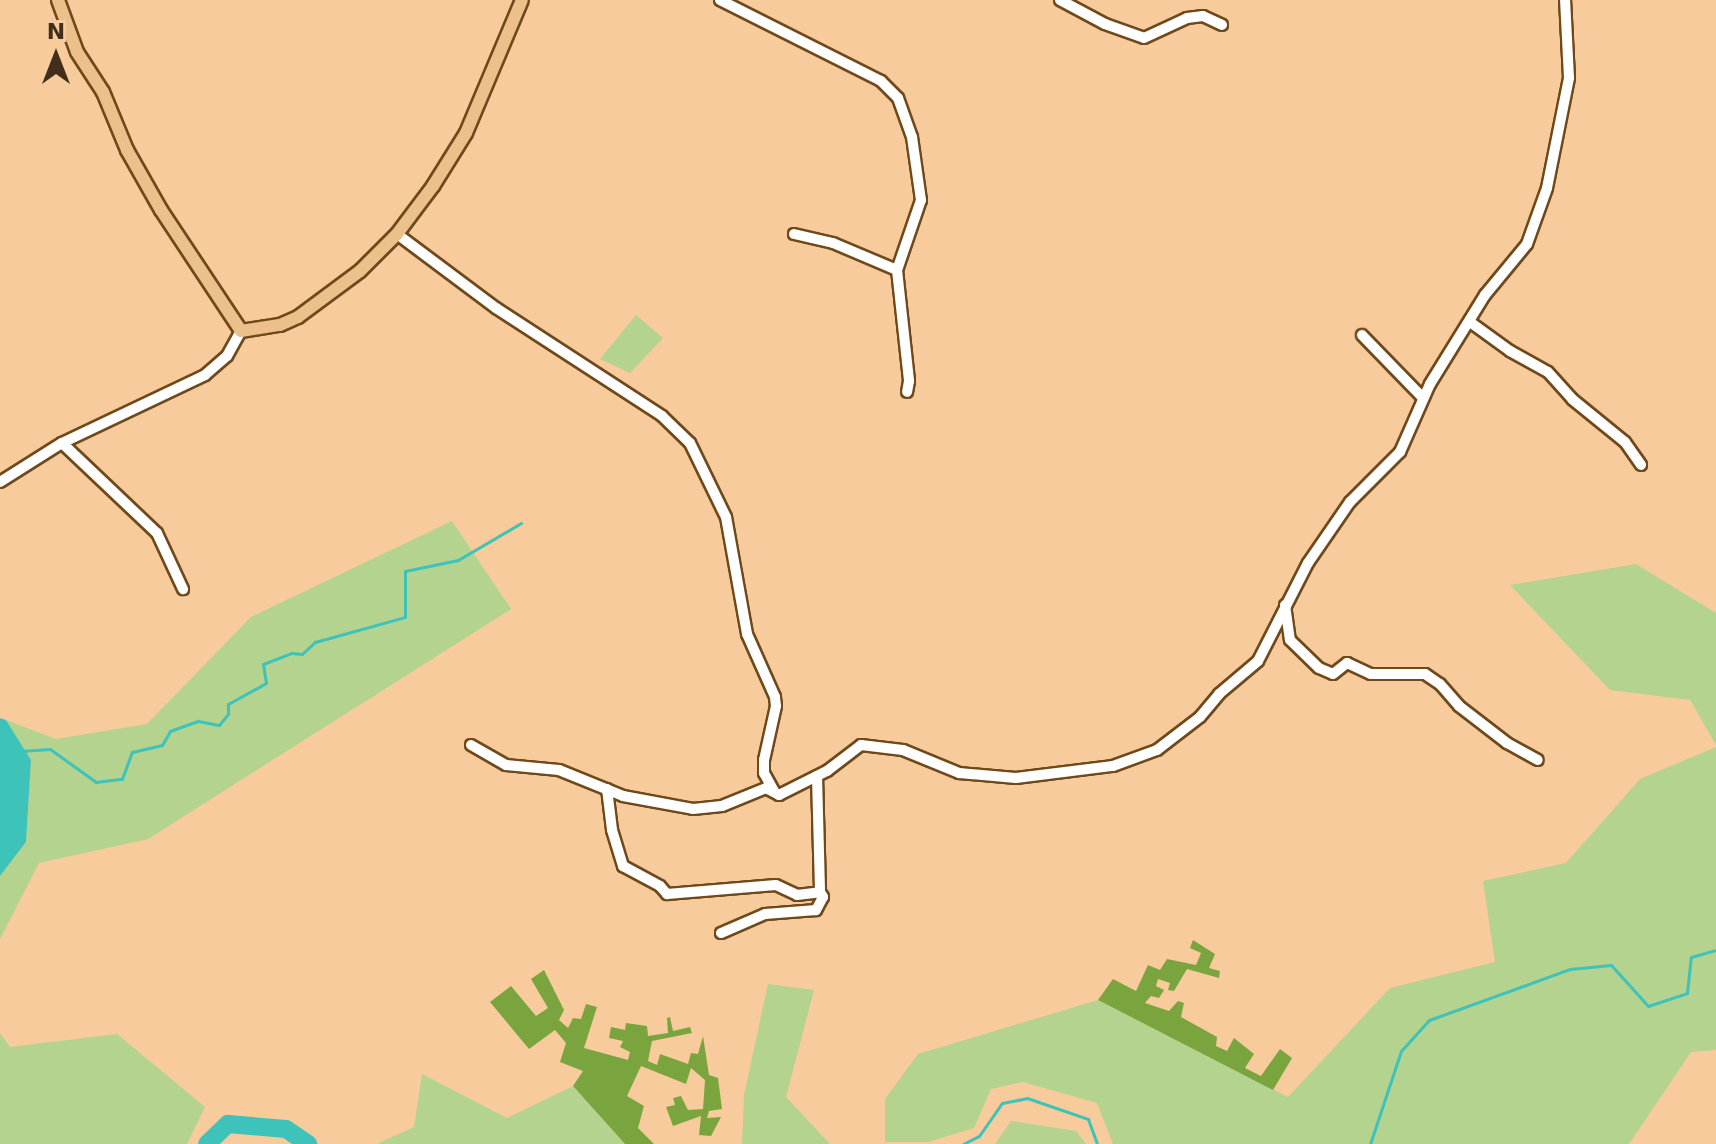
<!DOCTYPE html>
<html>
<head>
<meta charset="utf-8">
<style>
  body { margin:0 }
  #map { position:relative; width:1716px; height:1144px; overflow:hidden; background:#f7cb9b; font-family:"DejaVu Sans",sans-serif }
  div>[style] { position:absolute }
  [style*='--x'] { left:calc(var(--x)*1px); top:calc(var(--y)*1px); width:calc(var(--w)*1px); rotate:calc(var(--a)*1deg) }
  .green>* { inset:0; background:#b3d38f }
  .forest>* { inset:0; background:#7aa53e }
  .water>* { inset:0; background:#3ec3ba }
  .stream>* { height:3px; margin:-1.5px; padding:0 1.5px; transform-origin:1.5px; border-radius:1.5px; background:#3ec3ba }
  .river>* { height:18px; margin:-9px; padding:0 9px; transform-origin:9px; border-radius:9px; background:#3ec3ba }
  .roads { filter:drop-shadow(2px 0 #6f491a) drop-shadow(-2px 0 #6f491a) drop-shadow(0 2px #6f491a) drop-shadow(0 -2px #6f491a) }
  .minor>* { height:10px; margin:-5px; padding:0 5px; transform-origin:5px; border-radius:5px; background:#fff }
  .major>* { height:12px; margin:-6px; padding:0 6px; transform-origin:6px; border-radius:6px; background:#ebc08b }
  span { translate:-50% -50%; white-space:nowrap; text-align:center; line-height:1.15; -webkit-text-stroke:6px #f7cb9b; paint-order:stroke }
  .north { position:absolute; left:16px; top:16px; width:80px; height:80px; -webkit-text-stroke:6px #f7cb9b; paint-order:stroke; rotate:0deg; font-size:22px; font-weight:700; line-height:32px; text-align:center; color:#412f1c }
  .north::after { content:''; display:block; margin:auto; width:28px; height:36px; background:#412f1c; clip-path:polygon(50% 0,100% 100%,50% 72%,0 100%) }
</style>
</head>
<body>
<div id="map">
  <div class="green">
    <i style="clip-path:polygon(636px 315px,663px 338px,630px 373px,600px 359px)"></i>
    <i style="clip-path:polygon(452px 521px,511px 609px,148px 839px,39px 863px,0 939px,0 876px,26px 842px,31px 760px,6px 720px,56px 739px,147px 724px,251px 617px)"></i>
    <i style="clip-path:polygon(1636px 564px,1716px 613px,1716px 745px,1690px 700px,1610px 690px,1510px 585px)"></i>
    <i style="clip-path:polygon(1716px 747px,1716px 1050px,1691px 1052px,1629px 1144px,1113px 1144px,1097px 1103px,1023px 1082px,991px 1089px,974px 1128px,928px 1142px,885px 1142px,885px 1099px,918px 1054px,1098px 1000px,1288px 1097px,1390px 988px,1495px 962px,1483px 881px,1566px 863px,1640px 779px)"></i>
    <i style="clip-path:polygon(768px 984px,814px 990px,786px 1097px,830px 1144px,742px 1144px,744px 1095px)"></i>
    <i style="clip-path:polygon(0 1033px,10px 1047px,117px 1034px,205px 1107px,187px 1144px,0 1144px)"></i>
    <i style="clip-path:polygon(422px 1074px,507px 1118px,573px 1086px,625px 1144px,377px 1144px,414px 1127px)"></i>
    <i style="clip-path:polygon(1011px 1121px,1076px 1131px,1086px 1144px,995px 1144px)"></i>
  </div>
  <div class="forest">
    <i style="clip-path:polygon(1193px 940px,1215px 954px,1209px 968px,1220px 971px,1219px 978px,1187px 969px,1174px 991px,1168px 990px,1170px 983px,1158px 979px,1156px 986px,1164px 990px,1159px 998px,1151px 996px,1145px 1003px,1169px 1011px,1178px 1001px,1184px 1003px,1181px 1017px,1217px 1037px,1216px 1046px,1227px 1051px,1234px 1038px,1254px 1054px,1245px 1068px,1261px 1076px,1280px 1049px,1292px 1058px,1273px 1090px,1098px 1000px,1113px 979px,1136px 991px,1148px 965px,1160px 970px,1167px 959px,1196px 965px,1201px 953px,1190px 948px)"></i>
    <i style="clip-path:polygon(544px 970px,564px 1010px,559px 1020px,568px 1028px,573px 1018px,581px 1019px,586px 1004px,597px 1007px,584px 1048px,628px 1060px,630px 1052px,620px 1047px,623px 1041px,609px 1038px,611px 1027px,625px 1030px,626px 1023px,647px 1026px,648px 1036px,668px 1033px,667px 1018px,670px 1017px,673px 1031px,690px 1027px,692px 1033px,652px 1041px,648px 1061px,657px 1065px,660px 1054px,688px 1064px,691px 1053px,698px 1054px,703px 1036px,709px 1075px,718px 1078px,722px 1109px,709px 1111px,707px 1118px,721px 1117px,711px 1136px,699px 1135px,701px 1116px,673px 1126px,666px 1107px,675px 1105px,673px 1098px,681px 1096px,688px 1110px,703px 1109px,705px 1080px,691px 1068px,686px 1084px,641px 1066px,627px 1096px,644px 1106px,638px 1128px,654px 1144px,625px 1144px,573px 1086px,583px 1071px,560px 1062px,566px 1043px,555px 1030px,529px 1049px,490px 1002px,511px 986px,536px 1016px,548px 1008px,531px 979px)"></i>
  </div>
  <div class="water">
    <i style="clip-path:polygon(0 718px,6px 720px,31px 760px,26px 842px,0 876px)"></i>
  </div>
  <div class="stream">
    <i style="--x:21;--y:751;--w:29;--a:-4"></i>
    <i style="--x:50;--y:749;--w:57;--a:35.7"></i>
    <i style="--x:96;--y:782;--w:26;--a:-7"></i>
    <i style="--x:122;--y:779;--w:29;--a:-70"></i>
    <i style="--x:132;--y:752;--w:31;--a:-13"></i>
    <i style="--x:162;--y:745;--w:16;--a:-60"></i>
    <i style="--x:170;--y:731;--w:30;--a:-20"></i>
    <i style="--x:198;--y:721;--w:21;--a:11"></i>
    <i style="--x:219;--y:725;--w:14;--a:-51"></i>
    <i style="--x:228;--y:714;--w:10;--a:-90"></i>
    <i style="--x:228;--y:704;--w:43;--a:-28.9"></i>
    <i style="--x:266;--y:683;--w:19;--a:-99"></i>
    <i style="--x:263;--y:664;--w:31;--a:-21"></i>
    <i style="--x:292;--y:653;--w:10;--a:6"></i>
    <i style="--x:302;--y:654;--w:18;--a:-43"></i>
    <i style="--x:315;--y:642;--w:93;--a:-15.5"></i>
    <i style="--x:405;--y:617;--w:46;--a:-90"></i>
    <i style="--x:405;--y:571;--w:54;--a:-11.7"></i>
    <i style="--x:458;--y:560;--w:73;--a:-30.4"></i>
    <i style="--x:963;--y:1144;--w:18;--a:-27"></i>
    <i style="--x:979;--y:1136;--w:40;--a:-55.1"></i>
    <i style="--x:1002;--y:1103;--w:25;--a:-11"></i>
    <i style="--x:1027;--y:1098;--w:65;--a:19"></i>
    <i style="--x:1088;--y:1119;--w:27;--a:70"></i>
    <i style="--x:1370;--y:1144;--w:98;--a:-71.6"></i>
    <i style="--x:1401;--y:1051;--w:42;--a:-47.9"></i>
    <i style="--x:1429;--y:1020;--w:150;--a:-19.9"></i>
    <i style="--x:1570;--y:969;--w:41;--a:-5.6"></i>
    <i style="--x:1611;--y:965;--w:55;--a:47.9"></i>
    <i style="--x:1648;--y:1006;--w:41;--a:-18.4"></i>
    <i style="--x:1687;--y:993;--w:36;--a:-84"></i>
    <i style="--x:1691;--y:957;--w:26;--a:-16"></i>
  </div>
  <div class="river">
    <i style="--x:207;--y:1144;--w:29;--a:-44"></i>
    <i style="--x:228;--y:1124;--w:58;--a:4.9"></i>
    <i style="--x:286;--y:1129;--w:27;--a:34"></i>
  </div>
  <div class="roads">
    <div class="minor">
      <i style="--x:720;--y:0;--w:180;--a:26.7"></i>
      <i style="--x:881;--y:81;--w:24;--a:45"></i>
      <i style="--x:898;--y:98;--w:41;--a:70.3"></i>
      <i style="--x:912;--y:137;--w:64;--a:81.9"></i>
      <i style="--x:921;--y:200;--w:74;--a:108.9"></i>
      <i style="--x:897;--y:270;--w:112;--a:83.8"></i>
      <i style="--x:909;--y:381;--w:11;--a:100"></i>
      <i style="--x:1060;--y:0;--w:51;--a:28.1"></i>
      <i style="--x:1105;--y:24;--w:41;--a:19.7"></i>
      <i style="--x:1144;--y:38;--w:47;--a:-24.9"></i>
      <i style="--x:1187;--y:18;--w:16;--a:-7"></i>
      <i style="--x:1203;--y:16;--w:21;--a:25"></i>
      <i style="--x:397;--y:234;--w:124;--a:36.8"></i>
      <i style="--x:496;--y:308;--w:198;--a:33"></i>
      <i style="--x:662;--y:416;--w:39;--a:44"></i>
      <i style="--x:690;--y:443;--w:82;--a:64.1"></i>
      <i style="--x:726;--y:517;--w:119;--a:79.8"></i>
      <i style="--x:747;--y:634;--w:69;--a:66"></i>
      <i style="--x:775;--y:697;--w:9;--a:84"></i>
      <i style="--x:776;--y:706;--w:55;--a:102.5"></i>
      <i style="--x:764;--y:760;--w:13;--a:90"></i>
      <i style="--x:764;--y:773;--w:21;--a:61"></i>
      <i style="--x:794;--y:234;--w:40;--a:13"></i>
      <i style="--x:833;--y:243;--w:69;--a:22.9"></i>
      <i style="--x:1470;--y:322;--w:49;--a:35.9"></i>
      <i style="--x:1510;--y:351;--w:43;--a:28.9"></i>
      <i style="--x:1548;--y:372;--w:36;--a:48"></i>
      <i style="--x:1572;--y:399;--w:68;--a:39.1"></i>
      <i style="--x:1625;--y:442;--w:28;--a:55"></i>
      <i style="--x:1362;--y:335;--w:88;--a:45.9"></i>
      <i style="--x:62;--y:443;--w:131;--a:43.5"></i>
      <i style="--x:157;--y:533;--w:62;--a:65.1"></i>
      <i style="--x:0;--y:482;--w:73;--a:-32.2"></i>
      <i style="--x:62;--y:443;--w:158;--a:-25.4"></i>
      <i style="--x:205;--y:375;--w:29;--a:-41"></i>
      <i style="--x:227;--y:356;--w:29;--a:-61"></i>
      <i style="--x:1285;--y:605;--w:35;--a:82"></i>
      <i style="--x:1290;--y:640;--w:40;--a:44"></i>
      <i style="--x:1319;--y:668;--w:15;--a:23"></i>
      <i style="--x:1333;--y:674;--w:18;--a:-38"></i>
      <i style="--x:1347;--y:663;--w:26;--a:25"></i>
      <i style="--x:1371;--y:674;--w:54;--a:0"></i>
      <i style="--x:1425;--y:674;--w:18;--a:34"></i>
      <i style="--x:1440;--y:684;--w:29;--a:49"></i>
      <i style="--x:1459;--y:706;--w:61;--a:37.6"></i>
      <i style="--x:1507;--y:743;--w:35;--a:29"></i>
      <i style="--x:471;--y:745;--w:40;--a:29.7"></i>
      <i style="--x:506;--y:765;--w:53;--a:5.4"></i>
      <i style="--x:559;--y:770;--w:69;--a:22.1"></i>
      <i style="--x:623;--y:796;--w:71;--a:10.5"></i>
      <i style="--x:693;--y:809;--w:29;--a:-6"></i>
      <i style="--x:722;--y:806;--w:48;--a:-22.2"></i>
      <i style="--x:766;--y:788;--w:15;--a:28"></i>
      <i style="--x:779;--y:795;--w:54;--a:-26.6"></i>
      <i style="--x:827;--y:771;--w:43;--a:-37.4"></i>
      <i style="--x:861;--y:745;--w:42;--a:6.8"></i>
      <i style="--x:903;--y:750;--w:61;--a:22.3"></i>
      <i style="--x:959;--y:773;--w:57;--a:5"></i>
      <i style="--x:1016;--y:778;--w:98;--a:-7.1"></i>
      <i style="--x:1113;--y:766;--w:47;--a:-20"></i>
      <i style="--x:1157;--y:750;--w:54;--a:-37.5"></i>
      <i style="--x:1200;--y:717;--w:30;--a:-50"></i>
      <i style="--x:1219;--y:694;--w:51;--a:-40.2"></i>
      <i style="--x:1258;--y:661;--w:110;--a:-63"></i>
      <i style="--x:1308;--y:563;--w:74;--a:-55.5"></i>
      <i style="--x:1350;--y:502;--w:71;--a:-45"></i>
      <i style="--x:1400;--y:452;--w:74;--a:-66.2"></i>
      <i style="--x:1430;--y:384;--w:105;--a:-58.3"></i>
      <i style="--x:1485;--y:295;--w:66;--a:-50.5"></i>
      <i style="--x:1527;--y:244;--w:59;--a:-70.3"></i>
      <i style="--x:1547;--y:188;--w:112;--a:-78.7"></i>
      <i style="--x:1569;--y:78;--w:78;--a:-92.9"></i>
      <i style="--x:817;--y:776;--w:116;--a:88.5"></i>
      <i style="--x:607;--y:789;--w:41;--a:83"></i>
      <i style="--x:612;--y:830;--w:38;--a:73"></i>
      <i style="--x:623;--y:866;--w:42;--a:28.4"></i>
      <i style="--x:660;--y:886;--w:11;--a:49"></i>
      <i style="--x:667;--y:894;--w:109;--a:-4.7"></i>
      <i style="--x:776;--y:885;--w:23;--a:25"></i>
      <i style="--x:797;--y:895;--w:23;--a:-7"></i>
      <i style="--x:820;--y:892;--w:6;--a:59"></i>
      <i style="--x:823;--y:897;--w:15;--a:118"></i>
      <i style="--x:816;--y:910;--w:51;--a:175.5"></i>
      <i style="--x:765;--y:914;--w:48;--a:156.6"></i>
    </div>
    <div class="major">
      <i style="--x:58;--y:0;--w:55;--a:69.9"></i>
      <i style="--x:77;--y:52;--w:48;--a:57"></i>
      <i style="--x:103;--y:92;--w:63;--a:67.5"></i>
      <i style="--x:127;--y:150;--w:69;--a:60.5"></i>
      <i style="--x:161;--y:210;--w:145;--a:56.5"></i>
      <i style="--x:241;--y:331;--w:39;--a:-9"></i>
      <i style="--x:280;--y:325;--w:20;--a:-24"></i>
      <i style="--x:298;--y:317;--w:77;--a:-36.6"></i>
      <i style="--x:360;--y:271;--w:52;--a:-45"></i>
      <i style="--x:397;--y:234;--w:60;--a:-53.1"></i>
      <i style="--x:433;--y:186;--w:62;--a:-58.1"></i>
      <i style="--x:466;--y:133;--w:144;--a:-67.2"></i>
    </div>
  </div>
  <div class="north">N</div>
</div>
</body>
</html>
